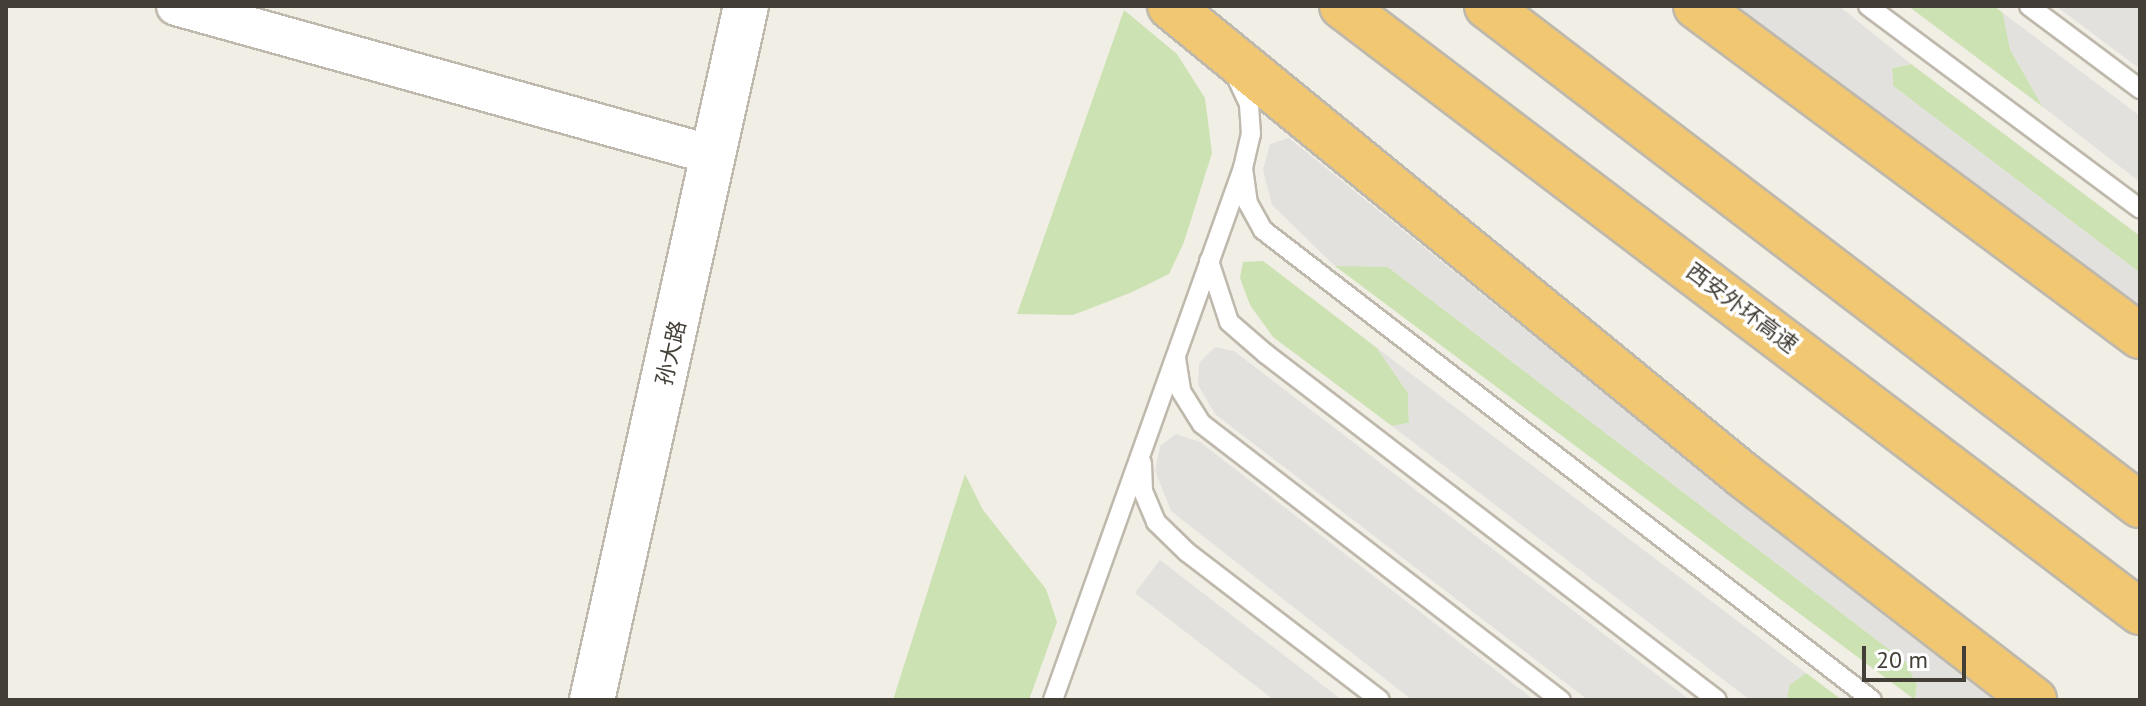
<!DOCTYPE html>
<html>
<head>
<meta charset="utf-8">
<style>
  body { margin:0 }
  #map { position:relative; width:2146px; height:706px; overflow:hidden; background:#f1eee6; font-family:"PT Sans","Noto Sans SC",sans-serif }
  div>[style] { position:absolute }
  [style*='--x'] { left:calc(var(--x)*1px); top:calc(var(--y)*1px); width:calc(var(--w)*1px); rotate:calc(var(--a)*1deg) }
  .green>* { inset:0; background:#cce2b2 }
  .parking>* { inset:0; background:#e3e1de }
  .roads { filter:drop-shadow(2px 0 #bfb8ac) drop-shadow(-2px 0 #bfb8ac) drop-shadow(0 2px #bfb8ac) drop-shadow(0 -2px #bfb8ac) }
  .service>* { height:18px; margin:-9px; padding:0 9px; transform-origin:9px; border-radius:9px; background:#fff }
  .minor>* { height:38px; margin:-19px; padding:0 19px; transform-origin:19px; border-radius:19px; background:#fff }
  .tertiary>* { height:44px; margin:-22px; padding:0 22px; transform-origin:22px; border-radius:22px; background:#fff }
  .motorway>* { height:44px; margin:-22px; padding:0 22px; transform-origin:22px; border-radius:22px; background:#f1c771 }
  span { translate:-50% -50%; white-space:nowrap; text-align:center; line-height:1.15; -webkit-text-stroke:7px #fff; paint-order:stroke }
  .street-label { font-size:22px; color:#433e36 }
  .frame { position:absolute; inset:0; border:8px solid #433e36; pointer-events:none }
  .scale { position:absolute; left:1862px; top:646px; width:104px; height:36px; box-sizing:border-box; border:4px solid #433e36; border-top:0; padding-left:10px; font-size:24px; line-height:28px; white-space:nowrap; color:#433e36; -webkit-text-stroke:6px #fff; paint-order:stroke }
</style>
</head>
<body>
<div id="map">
  <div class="green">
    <i style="clip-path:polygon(1908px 6px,1994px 6px,2003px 13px,2010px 49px,2043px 107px)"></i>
    <i style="clip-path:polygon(1124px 10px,1177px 54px,1205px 98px,1212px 153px,1184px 242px,1169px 274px,1130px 293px,1073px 315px,1017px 314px)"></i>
    <i style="clip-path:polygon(1911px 64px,2140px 236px,2140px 273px,1893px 86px,1892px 68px)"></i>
    <i style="clip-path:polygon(1263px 261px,1377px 348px,1408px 393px,1409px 423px,1392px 426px,1273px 337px,1250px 305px,1240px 278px,1243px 262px)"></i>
    <i style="clip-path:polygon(1358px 263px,1388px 267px,1906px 662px,1917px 685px,1915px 700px,1335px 266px)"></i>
    <i style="clip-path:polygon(965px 474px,983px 510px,1046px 589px,1057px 622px,1029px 700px,893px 700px)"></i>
    <i style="clip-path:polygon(1806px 673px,1842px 700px,1787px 700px,1789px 685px)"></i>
  </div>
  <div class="parking">
    <i style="clip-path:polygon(1728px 6px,1839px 6px,1911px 64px,1892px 68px,1893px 86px,2140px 273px,2140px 309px)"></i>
    <i style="clip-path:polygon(2056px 6px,2140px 6px,2140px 69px)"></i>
    <i style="clip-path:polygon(2003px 13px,2140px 116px,2140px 182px,2043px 107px,2010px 49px)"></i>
    <i style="clip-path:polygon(1289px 138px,1730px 495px,1993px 700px,1915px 700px,1917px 685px,1906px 662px,1388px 267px,1335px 266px,1272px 205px,1263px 170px,1270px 144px)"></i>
    <i style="clip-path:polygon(1215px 347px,1234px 351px,1690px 700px,1588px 700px,1215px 414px,1198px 385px,1199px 363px)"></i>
    <i style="clip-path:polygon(1377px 348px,1806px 673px,1789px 685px,1787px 700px,1750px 700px,1392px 426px,1409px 423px,1408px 393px)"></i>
    <i style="clip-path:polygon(1176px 434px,1200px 442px,1534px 700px,1412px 700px,1171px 511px,1155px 471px,1160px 446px)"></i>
    <i style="clip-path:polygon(1160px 560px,1342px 700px,1274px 700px,1135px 593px)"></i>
  </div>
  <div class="roads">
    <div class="service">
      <i style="--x:1868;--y:6;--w:339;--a:36.7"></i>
      <i style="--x:2029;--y:6;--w:139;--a:36.8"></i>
      <i style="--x:1243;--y:168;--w:35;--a:82"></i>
      <i style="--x:1248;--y:203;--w:31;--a:61"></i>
      <i style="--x:1263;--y:230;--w:769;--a:37.66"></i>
      <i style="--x:1209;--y:261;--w:64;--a:71.8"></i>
      <i style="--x:1229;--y:322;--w:49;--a:40.9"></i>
      <i style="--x:1266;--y:354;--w:568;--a:37.49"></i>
      <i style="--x:1176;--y:358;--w:33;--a:81"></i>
      <i style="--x:1181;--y:391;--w:39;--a:58"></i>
      <i style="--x:1202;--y:424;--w:453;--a:37.6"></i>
      <i style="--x:1142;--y:463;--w:28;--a:88"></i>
      <i style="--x:1143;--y:491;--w:34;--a:67"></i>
      <i style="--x:1156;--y:522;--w:43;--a:44.1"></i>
      <i style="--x:1187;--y:552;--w:243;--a:37.5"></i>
      <i style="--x:1053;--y:700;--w:565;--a:-70.35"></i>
      <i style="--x:1243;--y:168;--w:35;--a:-77"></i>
      <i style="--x:1251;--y:134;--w:30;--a:-94"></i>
      <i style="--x:1249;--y:104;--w:33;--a:-115"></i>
    </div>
    <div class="minor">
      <i style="--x:176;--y:6;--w:560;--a:15.52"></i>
    </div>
    <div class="tertiary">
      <i style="--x:592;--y:700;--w:711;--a:-77.49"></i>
    </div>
    <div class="motorway">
      <i style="--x:1170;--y:6;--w:740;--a:39.3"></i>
      <i style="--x:1743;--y:475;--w:368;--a:37.7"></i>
      <i style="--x:1342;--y:6;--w:1002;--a:37.21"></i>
      <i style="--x:1487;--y:6;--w:822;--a:37.39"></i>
      <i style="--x:1696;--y:6;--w:553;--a:36.62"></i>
    </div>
  </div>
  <div class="street-label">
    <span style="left:1742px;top:308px;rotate:37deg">西安外环高速</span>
    <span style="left:671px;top:353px;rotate:-77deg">孙大路</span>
  </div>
  <div class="frame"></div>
  <div class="scale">20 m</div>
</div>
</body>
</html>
